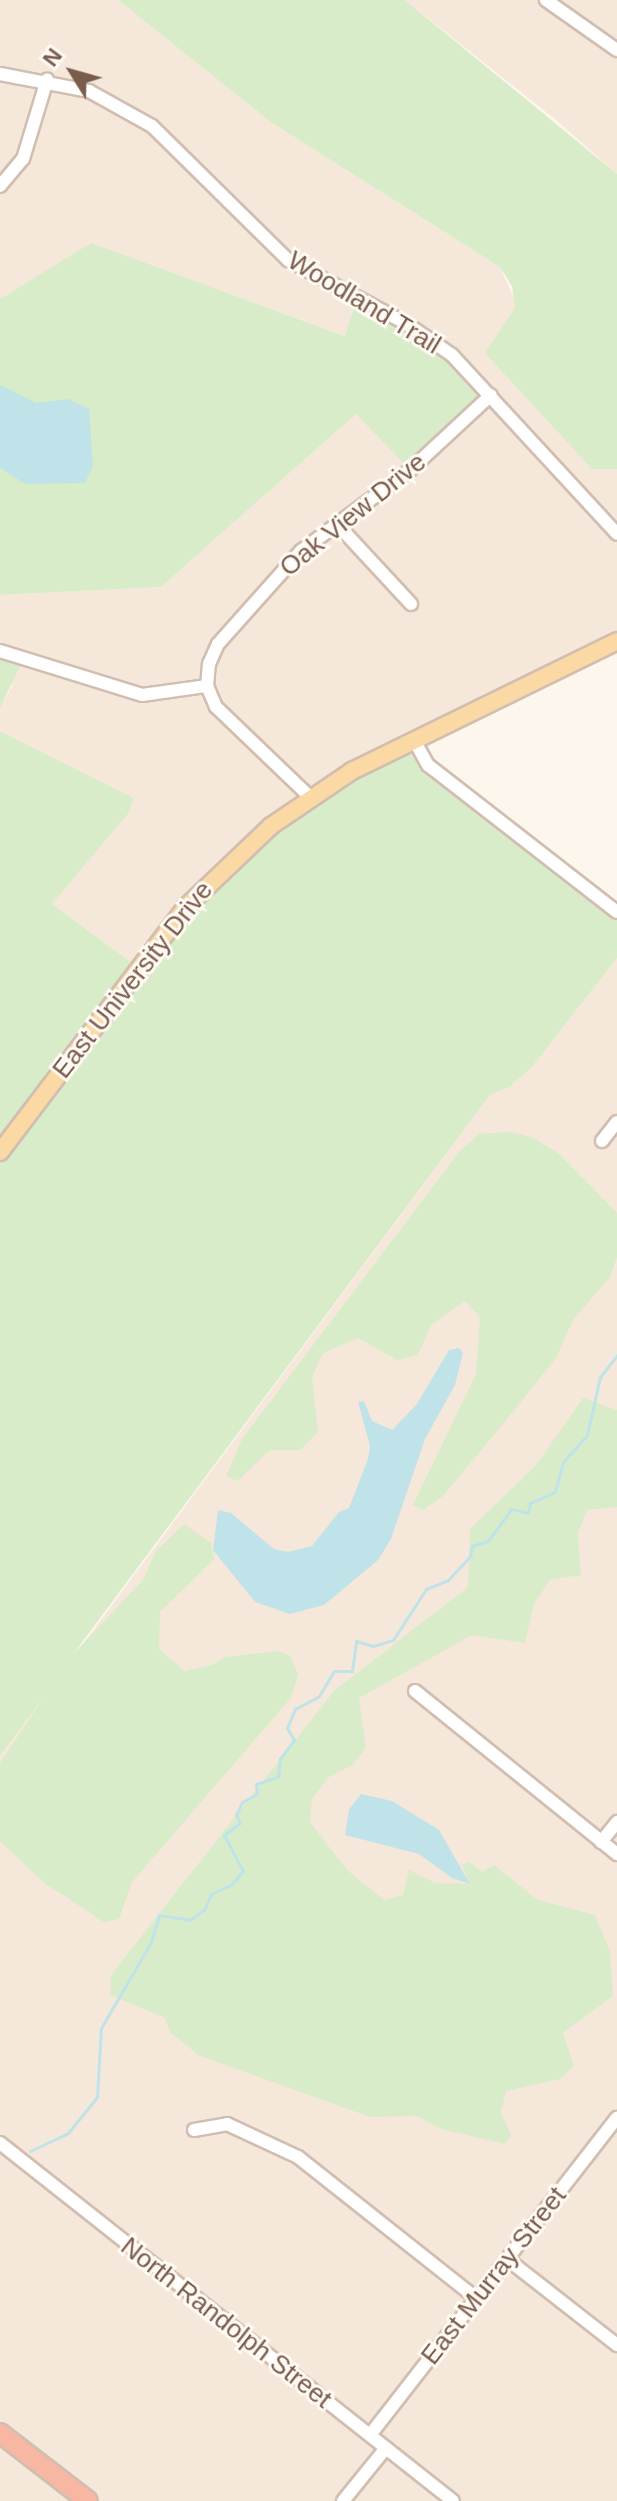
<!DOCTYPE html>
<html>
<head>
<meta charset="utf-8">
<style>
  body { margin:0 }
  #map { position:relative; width:617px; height:2501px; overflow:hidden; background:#fdf6ec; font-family:Helvetica,sans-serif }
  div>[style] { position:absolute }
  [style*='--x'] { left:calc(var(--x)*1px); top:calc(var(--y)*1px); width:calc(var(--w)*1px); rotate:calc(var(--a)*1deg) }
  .residential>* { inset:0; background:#f5e8da }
  .green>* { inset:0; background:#d8ecc9 }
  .water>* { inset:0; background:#bfe3e8 }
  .stream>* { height:3px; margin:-1.5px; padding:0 1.5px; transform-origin:1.5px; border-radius:1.5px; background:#bfe3e8 }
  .roads { filter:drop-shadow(2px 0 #d1beb0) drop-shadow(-2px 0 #d1beb0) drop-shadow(0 2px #d1beb0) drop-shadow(0 -2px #d1beb0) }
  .minor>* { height:12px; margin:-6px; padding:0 6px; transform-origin:6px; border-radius:6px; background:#fff }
  .major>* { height:16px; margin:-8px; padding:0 8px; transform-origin:8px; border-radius:8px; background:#fbd9a5 }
  .highway>* { height:18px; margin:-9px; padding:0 9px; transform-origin:9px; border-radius:9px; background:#f7b7a3 }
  span { translate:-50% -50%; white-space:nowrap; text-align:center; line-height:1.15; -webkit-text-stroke:6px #fffaf3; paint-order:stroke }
  .street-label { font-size:26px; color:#7a5c4d }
  .north { position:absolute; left:32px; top:32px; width:80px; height:80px; -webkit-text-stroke:6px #fffaf3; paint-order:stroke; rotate:307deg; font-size:22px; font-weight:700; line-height:32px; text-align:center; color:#7a5c4d }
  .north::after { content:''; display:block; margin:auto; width:28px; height:36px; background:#7a5c4d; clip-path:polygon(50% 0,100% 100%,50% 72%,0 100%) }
</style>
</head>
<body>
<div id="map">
  <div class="residential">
    <i style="clip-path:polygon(0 0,118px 0,272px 123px,500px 267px,592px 469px,617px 469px,617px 641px,414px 740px,139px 968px,52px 904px,128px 814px,134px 798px,0 731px,0 709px,12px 686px,0 651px,0 595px,161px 587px,357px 413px,355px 301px,346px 336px,91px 244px,0 299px)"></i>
    <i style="clip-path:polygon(405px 0,617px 0,617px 174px,556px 120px)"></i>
    <i style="clip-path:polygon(617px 958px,617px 2501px,0 2501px,0 1756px,490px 1095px,509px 1087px,532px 1067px)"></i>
  </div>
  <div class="green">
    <i style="clip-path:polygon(118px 0,405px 0,617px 174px,617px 469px,592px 469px,485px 353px,515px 308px,512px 286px,500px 267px,272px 123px)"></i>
    <i style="clip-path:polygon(91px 243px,345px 336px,356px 300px,407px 324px,491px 395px,410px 470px,356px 414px,161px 587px,0 595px,0 299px)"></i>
    <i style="clip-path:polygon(0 651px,23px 659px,0 709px)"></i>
    <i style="clip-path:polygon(0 731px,134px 798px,128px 814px,52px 904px,139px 968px,234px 858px,395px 748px,417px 749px,617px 912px,617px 958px,532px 1067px,509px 1087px,490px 1095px,74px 1653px,144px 1579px,155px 1552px,184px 1524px,211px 1543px,214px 1559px,160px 1612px,159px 1649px,184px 1671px,213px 1665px,224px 1657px,279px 1651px,290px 1656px,298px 1674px,291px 1698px,132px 1882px,119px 1919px,104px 1922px,43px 1882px,0 1841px,0 1763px,43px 1698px,0 1756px)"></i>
    <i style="clip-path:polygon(508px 1132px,532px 1137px,559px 1154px,617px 1213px,617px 1257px,610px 1277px,573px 1320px,556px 1358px,508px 1418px,442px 1497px,423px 1510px,413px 1505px,476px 1374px,480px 1317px,465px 1301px,431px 1325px,418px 1355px,397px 1360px,358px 1338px,323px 1353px,312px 1377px,318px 1432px,300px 1450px,270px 1450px,238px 1481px,226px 1476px,242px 1439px,459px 1152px,479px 1134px)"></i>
    <i style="clip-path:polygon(583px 1398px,617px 1410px,617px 1507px,587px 1510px,578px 1533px,581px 1575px,550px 1580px,534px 1604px,525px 1643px,472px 1635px,359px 1698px,366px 1748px,352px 1765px,329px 1777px,312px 1799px,310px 1822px,347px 1870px,384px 1900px,403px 1895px,409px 1870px,435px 1883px,470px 1884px,462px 1865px,469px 1862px,482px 1872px,494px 1865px,538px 1900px,595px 1915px,610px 1952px,613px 1996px,563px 2033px,574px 2066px,560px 2079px,506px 2091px,501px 2112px,511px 2135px,505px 2144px,441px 2129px,417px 2116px,370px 2117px,198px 2055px,170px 2032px,165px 2018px,110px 1995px,111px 1975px,334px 1691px,468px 1587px,470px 1529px,536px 1465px)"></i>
  </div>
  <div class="water">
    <i style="clip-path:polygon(0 385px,36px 403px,69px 399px,89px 409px,93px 466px,85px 483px,25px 484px,0 468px)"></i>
    <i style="clip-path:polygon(459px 1348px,463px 1353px,455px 1385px,425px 1439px,391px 1539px,378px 1560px,324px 1605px,290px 1614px,255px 1602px,213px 1550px,218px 1510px,231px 1513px,274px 1549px,288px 1552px,312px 1546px,339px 1512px,349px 1508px,368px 1459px,370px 1446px,358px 1402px,364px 1401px,372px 1421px,392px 1430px,417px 1404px,449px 1350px)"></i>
    <i style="clip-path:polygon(361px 1794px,392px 1801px,439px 1830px,470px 1884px,452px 1878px,419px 1854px,345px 1835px,349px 1809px)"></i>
  </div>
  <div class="stream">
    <i style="--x:30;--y:2151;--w:42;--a:-25.3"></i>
    <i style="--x:68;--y:2133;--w:46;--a:-51.1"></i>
    <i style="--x:97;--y:2097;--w:69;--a:-86.7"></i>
    <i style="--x:101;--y:2028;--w:99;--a:-59.8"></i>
    <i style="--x:151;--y:1942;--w:28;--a:-73"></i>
    <i style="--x:159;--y:1915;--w:31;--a:9"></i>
    <i style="--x:190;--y:1920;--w:17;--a:-36"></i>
    <i style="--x:204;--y:1910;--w:17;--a:-66"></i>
    <i style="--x:211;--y:1894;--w:23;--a:-25"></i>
    <i style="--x:232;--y:1884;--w:17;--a:-50"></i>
    <i style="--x:243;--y:1871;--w:41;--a:-117.8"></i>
    <i style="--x:224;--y:1835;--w:20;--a:-37"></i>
    <i style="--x:240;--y:1823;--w:9;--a:-117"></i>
    <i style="--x:236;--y:1815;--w:14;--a:-65"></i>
    <i style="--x:242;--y:1802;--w:17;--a:-28"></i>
    <i style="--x:257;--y:1794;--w:10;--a:-96"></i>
    <i style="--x:256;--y:1784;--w:23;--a:-18"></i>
    <i style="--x:278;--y:1777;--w:18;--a:-84"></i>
    <i style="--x:280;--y:1759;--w:24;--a:-54"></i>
    <i style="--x:294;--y:1740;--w:14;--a:-120"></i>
    <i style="--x:287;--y:1728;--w:21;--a:-67"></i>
    <i style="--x:295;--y:1709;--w:27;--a:-28"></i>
    <i style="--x:319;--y:1696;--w:29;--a:-59"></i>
    <i style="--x:334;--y:1671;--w:18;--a:0"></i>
    <i style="--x:352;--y:1671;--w:30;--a:-82"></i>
    <i style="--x:356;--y:1641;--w:18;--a:16"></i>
    <i style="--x:373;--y:1646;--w:21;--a:-17"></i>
    <i style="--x:393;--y:1640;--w:61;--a:-57.1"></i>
    <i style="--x:426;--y:1589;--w:24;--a:-22"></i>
    <i style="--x:448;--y:1580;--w:33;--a:-47"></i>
    <i style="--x:470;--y:1556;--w:10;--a:-79"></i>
    <i style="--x:472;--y:1546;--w:17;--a:-17"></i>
    <i style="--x:488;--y:1541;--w:39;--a:-54"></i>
    <i style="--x:511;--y:1509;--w:17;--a:13"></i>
    <i style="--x:528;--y:1513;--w:10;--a:-79"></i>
    <i style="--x:530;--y:1503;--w:27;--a:-24"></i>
    <i style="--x:555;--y:1492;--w:31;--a:-75"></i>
    <i style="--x:563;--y:1462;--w:36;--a:-48"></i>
    <i style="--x:587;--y:1435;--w:59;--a:-77.4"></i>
    <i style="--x:600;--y:1377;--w:28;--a:-52"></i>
  </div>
  <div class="roads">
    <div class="minor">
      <i style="--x:546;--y:0;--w:87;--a:35.2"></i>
      <i style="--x:0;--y:74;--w:91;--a:10.8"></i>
      <i style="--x:89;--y:91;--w:72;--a:29.1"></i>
      <i style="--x:152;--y:126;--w:191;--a:44.6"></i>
      <i style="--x:288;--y:260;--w:135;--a:28.3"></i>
      <i style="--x:407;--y:324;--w:55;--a:34.6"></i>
      <i style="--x:452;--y:355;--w:243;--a:47.3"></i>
      <i style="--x:0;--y:186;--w:35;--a:-50"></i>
      <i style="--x:23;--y:159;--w:83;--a:-73.1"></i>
      <i style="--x:337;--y:524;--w:109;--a:47.2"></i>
      <i style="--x:0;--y:651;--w:149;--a:17.2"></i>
      <i style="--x:142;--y:695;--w:66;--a:-7.9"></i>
      <i style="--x:414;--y:740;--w:29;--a:61"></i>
      <i style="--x:428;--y:765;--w:239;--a:37.9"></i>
      <i style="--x:310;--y:797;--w:130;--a:-136.2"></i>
      <i style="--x:216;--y:707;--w:23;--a:-113"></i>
      <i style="--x:207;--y:686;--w:22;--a:-85"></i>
      <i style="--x:209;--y:664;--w:22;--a:-66"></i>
      <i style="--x:218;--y:644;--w:125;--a:-48.3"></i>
      <i style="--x:301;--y:551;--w:136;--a:-36.6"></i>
      <i style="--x:410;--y:470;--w:110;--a:-42.8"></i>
      <i style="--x:602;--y:1141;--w:24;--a:-52"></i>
      <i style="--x:415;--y:1691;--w:260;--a:38.9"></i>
      <i style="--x:601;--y:1842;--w:26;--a:-51"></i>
      <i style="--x:194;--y:2130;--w:34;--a:-10"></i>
      <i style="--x:227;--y:2124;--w:78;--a:24.9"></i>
      <i style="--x:298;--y:2157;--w:228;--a:38.4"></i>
      <i style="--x:0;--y:2143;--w:577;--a:38.32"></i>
      <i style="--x:507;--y:2259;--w:140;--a:38"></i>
      <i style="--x:370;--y:2435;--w:402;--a:-52.1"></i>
      <i style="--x:343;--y:2501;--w:68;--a:-50.9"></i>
    </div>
    <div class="major">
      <i style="--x:0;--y:1152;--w:308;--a:-52.8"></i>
      <i style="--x:186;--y:907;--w:117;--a:-43.6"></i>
      <i style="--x:271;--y:826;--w:98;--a:-34.2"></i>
      <i style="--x:352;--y:771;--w:295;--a:-26.1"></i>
    </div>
    <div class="highway">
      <i style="--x:0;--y:2433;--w:111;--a:37.7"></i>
    </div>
  </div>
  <div class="street-label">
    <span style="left:364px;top:303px;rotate:31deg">Woodland Trail</span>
    <span style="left:353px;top:515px;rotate:-39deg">Oak View Drive</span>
    <span style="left:133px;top:980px;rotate:-52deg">East University Drive</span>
    <span style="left:494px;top:2276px;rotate:-52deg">East Murray Street</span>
    <span style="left:226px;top:2323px;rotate:38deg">North Randolph Street</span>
  </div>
  <div class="north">N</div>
</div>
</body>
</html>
